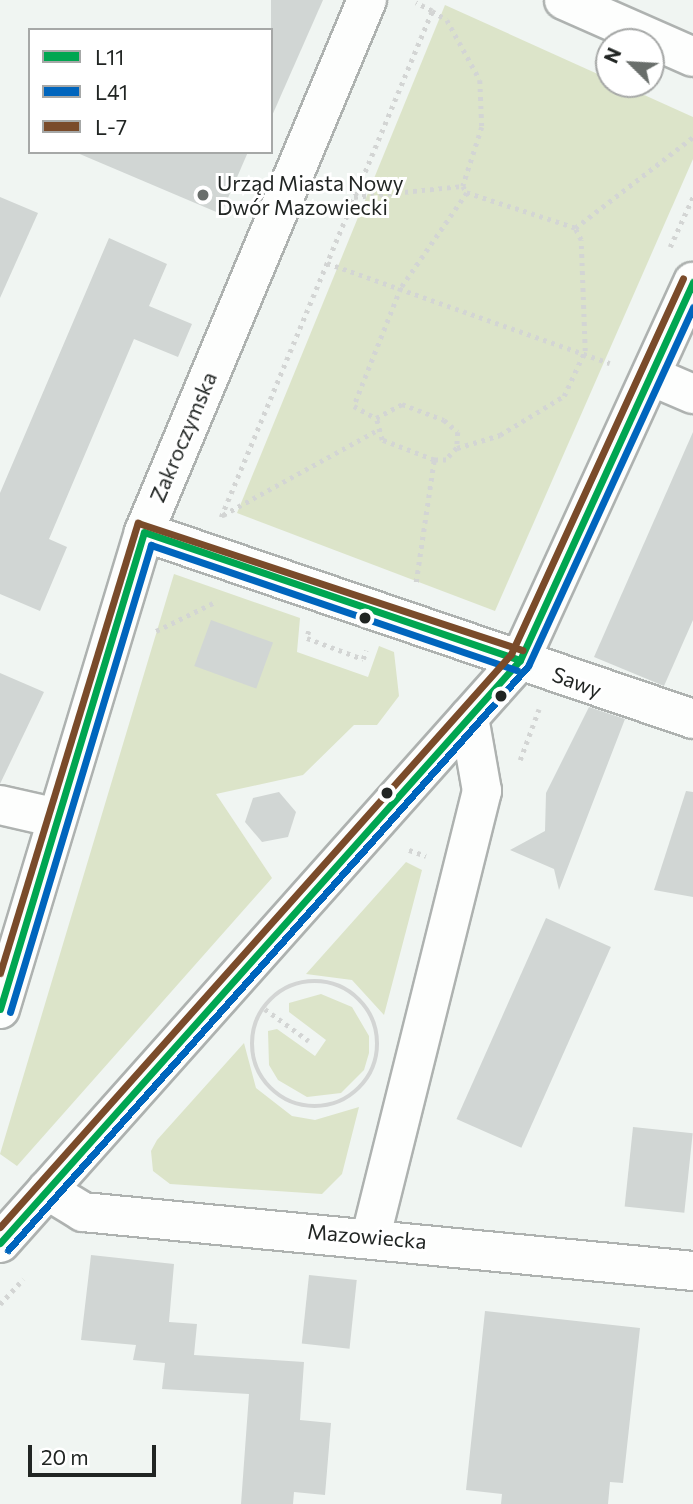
<!DOCTYPE html>
<html>
<head>
<meta charset="utf-8">
<style>
  body { margin:0 }
  #map { position:relative; width:693px; height:1504px; overflow:hidden; background:#f0f5f2; font-family:Commissioner,sans-serif }
  div>[style] { position:absolute }
  [style*='--x'] { left:calc(var(--x)*1px); top:calc(var(--y)*1px); width:calc(var(--w)*1px); rotate:calc(var(--a)*1deg) }
  .green>* { inset:0; background:#dce4c9 }
  .building>* { inset:0; background:#d1d6d4; transform-origin:0 0 }
  .path>* { height:4.5px; margin-top:-2.25px; transform-origin:0; background:repeating-linear-gradient(90deg,#d3d5d4 0 3.5px,transparent 0 8.5px) }
  .path>.ring { margin:-2.25px; padding:0; box-sizing:content-box; background:none; border:4.5px solid #d3d5d4; border-radius:50% }
  .roads { filter:drop-shadow(2px 0 #aeb2b0) drop-shadow(-2px 0 #aeb2b0) drop-shadow(0 2px #aeb2b0) drop-shadow(0 -2px #aeb2b0) }
  .minor>* { height:38px; margin:-19px; padding:0 19px; transform-origin:19px; border-radius:19px; background:#fdfefd }
  .bus-1>* { height:7px; margin:-3.5px; padding:0 3.5px; transform-origin:3.5px; border-radius:3.5px; background:#00a651 }
  .bus-2>* { height:7px; margin:-3.5px; padding:0 3.5px; transform-origin:3.5px; border-radius:3.5px; background:#0065bd }
  .bus-3>* { height:7px; margin:-3.5px; padding:0 3.5px; transform-origin:3.5px; border-radius:3.5px; background:#7a4b2a }
  .dots>* { width:19px; height:19px; translate:-50% -50%; box-sizing:border-box; border:4px solid #fff; border-radius:50% }
  span { translate:-50% -50%; white-space:nowrap; text-align:center; line-height:1.15; -webkit-text-stroke:6px #fff; paint-order:stroke }
  .poi-label { font-size:21px; color:#212523 }
  .left { translate:0 -50%; text-align:left }
  .street-label { font-size:21px; color:#212523 }
  .legend { position:absolute; left:28px; top:28px; width:245px; height:126px; box-sizing:border-box; background:#fff; border:2px solid #a6a8a7; margin:0; padding:9px 12px; list-style:none; font-size:21px; color:#212523 }
  .legend li { display:flex; align-items:center; gap:14px; height:35px }
  .legend b { width:35px; border:2px solid #a6a8a7 }
  .north { position:absolute; left:595px; top:28px; width:70px; height:70px; box-sizing:border-box; background:#fff; border:2px solid #a6a8a7; border-radius:50%; rotate:294deg; font-size:19px; font-weight:700; line-height:28px; text-align:center; color:#212523 }
  .north::after { content:''; display:block; margin:auto; width:24px; height:32px; background:#696e6b; clip-path:polygon(50% 0,100% 100%,50% 72%,0 100%) }
  .scale { position:absolute; left:28px; top:1445px; width:128px; height:32px; box-sizing:border-box; border:4px solid #212523; border-top:0; padding-left:9px; font-size:21px; line-height:24px; white-space:nowrap; color:#212523; -webkit-text-stroke:5px #fff; paint-order:stroke }
</style>
</head>
<body>
<div id="map">
  <div class="green">
    <i style="clip-path:polygon(445px 5px,693px 117px,693px 159px,495px 611px,237px 513px)"></i>
    <i style="clip-path:polygon(174px 574px,300px 618px,297px 652px,368px 677px,379px 646px,394px 652px,399px 696px,377px 725px,354px 725px,303px 775px,216px 794px,272px 878px,17px 1166px,0 1154px)"></i>
    <i style="clip-path:polygon(406px 862px,422px 870px,384px 1015px,352px 980px,306px 974px)"></i>
    <i style="clip-path:polygon(321px 994px,352px 1007px,369px 1036px,369px 1053px,364px 1070px,341px 1093px,307px 1097px,278px 1080px,269px 1065px,268px 1031px,277px 1029px,315px 1056px,326px 1040px,289px 1012px,289px 1003px)"></i>
    <i style="clip-path:polygon(244px 1043px,256px 1088px,292px 1116px,315px 1120px,359px 1107px,342px 1174px,322px 1194px,170px 1184px,153px 1171px,151px 1151px,157px 1140px)"></i>
  </div>
  <div class="building">
    <i style="clip-path:polygon(271px 0,323px 0,271px 118px)"></i>
    <i style="clip-path:polygon(75px 152px,248px 152px,221px 214px)"></i>
    <i style="clip-path:polygon(0 197px,38px 213px,0 298px)"></i>
    <i style="clip-path:polygon(109px 238px,167px 264px,149px 306px,192px 324px,178px 357px,134px 339px,49px 539px,67px 547px,40px 611px,0 594px,0 493px)"></i>
    <i style="clip-path:polygon(693px 432px,693px 620px,664px 686px,594px 657px)"></i>
    <i style="left:211px;top:620px;width:66px;height:49px;rotate:20deg"></i>
    <i style="clip-path:polygon(0 673px,44px 692px,0 784px)"></i>
    <i style="clip-path:polygon(589px 707px,625px 719px,559px 890px,554px 869px,510px 850px,545px 831px,546px 793px)"></i>
    <i style="clip-path:polygon(686px 791px,693px 792px,693px 897px,654px 890px)"></i>
    <i style="clip-path:polygon(279px 792px,296px 812px,288px 837px,262px 842px,245px 822px,253px 798px)"></i>
    <i style="left:546px;top:918px;width:71px;height:220px;rotate:24deg"></i>
    <i style="left:633px;top:1127px;width:60px;height:80px;rotate:6deg"></i>
    <i style="clip-path:polygon(91px 1255px,174px 1264px,169px 1322px,197px 1324px,194px 1355px,304px 1362px,300px 1420px,331px 1423px,325px 1495px,294px 1492px,293px 1504px,241px 1504px,249px 1394px,162px 1389px,165px 1363px,133px 1360px,136px 1345px,81px 1340px)"></i>
    <i style="left:309px;top:1275px;width:48px;height:69px;rotate:6deg"></i>
    <i style="clip-path:polygon(485px 1311px,640px 1328px,623px 1483px,610px 1482px,608px 1504px,501px 1504px,502px 1494px,466px 1490px)"></i>
  </div>
  <div class="path">
    <i style="--x:432;--y:11;--w:17;--a:31"></i>
    <i style="--x:447;--y:20;--w:68;--a:61.2"></i>
    <i style="--x:480;--y:80;--w:47;--a:87.6"></i>
    <i style="--x:482;--y:127;--w:62;--a:107.9"></i>
    <i style="--x:354;--y:197;--w:110;--a:-5.8"></i>
    <i style="--x:463;--y:186;--w:8;--a:60"></i>
    <i style="--x:467;--y:193;--w:116;--a:124.8"></i>
    <i style="--x:401;--y:288;--w:127;--a:111.7"></i>
    <i style="--x:354;--y:406;--w:25;--a:29"></i>
    <i style="--x:575;--y:228;--w:149;--a:-37.6"></i>
    <i style="--x:670;--y:247;--w:55;--a:-65.3"></i>
    <i style="--x:327;--y:263;--w:300;--a:19.5"></i>
    <i style="--x:457;--y:448;--w:16;--a:133"></i>
    <i style="--x:446;--y:460;--w:12;--a:180"></i>
    <i style="--x:434;--y:460;--w:56;--a:-159"></i>
    <i style="--x:382;--y:440;--w:23;--a:-105"></i>
    <i style="--x:376;--y:418;--w:30;--a:-28"></i>
    <i style="--x:402;--y:404;--w:45;--a:20.9"></i>
    <i style="--x:444;--y:420;--w:18;--a:41"></i>
    <i style="--x:458;--y:432;--w:16;--a:94"></i>
    <i style="--x:457;--y:448;--w:45;--a:-16.8"></i>
    <i style="--x:500;--y:435;--w:75;--a:-31.4"></i>
    <i style="--x:564;--y:396;--w:50;--a:-65"></i>
    <i style="--x:585;--y:351;--w:111;--a:-92.1"></i>
    <i style="--x:581;--y:240;--w:13;--a:-117"></i>
    <i style="--x:575;--y:228;--w:114;--a:-162"></i>
    <i style="--x:223;--y:515;--w:175;--a:-28.8"></i>
    <i style="--x:221;--y:517;--w:548;--a:-67.36"></i>
    <i style="--x:432;--y:11;--w:18;--a:-153"></i>
    <i style="--x:416;--y:582;--w:123;--a:-81.6"></i>
    <i style="--x:156;--y:631;--w:68;--a:-26.2"></i>
    <i style="--x:309;--y:631;--w:7;--a:106"></i>
    <i style="--x:307;--y:638;--w:60;--a:20.6"></i>
    <i style="--x:363;--y:659;--w:9;--a:-69"></i>
    <i style="--x:520;--y:760;--w:54;--a:-69.6"></i>
    <i style="--x:409;--y:850;--w:18;--a:19"></i>
    <i class="ring" style="left:252px;top:981px;width:121.5px;height:121.5px"></i>
    <i style="--x:265;--y:1009;--w:54;--a:36"></i>
    <i style="--x:0;--y:1304;--w:34;--a:-47"></i>
  </div>
  <div class="roads">
    <div class="minor">
      <i style="--x:564;--y:0;--w:141;--a:23.8"></i>
      <i style="--x:651;--y:376;--w:46;--a:23.2"></i>
      <i style="--x:144;--y:532;--w:580;--a:18.81"></i>
      <i style="--x:0;--y:805;--w:58;--a:12.8"></i>
      <i style="--x:0;--y:1009;--w:498;--a:-73.2"></i>
      <i style="--x:144;--y:532;--w:577;--a:-67.26"></i>
      <i style="--x:47;--y:1190;--w:42;--a:31.4"></i>
      <i style="--x:83;--y:1212;--w:613;--a:5.52"></i>
      <i style="--x:371;--y:1236;--w:459;--a:-76"></i>
      <i style="--x:482;--y:791;--w:75;--a:-100"></i>
      <i style="--x:0;--y:1243;--w:781;--a:-48.27"></i>
      <i style="--x:520;--y:660;--w:416;--a:-65.4"></i>
    </div>
  </div>
  <div class="bus-1">
    <i style="--x:144;--y:532;--w:397;--a:18.8"></i>
    <i style="--x:0;--y:1009;--w:498;--a:-73.2"></i>
    <i style="--x:0;--y:1243;--w:781;--a:-48.27"></i>
    <i style="--x:520;--y:660;--w:416;--a:-65.4"></i>
  </div>
  <div class="bus-2">
    <i style="--x:10;--y:1012;--w:488;--a:-73.2"></i>
    <i style="--x:151;--y:545;--w:387;--a:18.9"></i>
    <i style="--x:8;--y:1250;--w:782;--a:-48.32"></i>
    <i style="--x:528;--y:666;--w:395;--a:-65.3"></i>
  </div>
  <div class="bus-3">
    <i style="--x:0;--y:973;--w:471;--a:-73"></i>
    <i style="--x:138;--y:523;--w:405;--a:18.3"></i>
    <i style="--x:0;--y:1227;--w:768;--a:-48.27"></i>
    <i style="--x:511;--y:654;--w:413;--a:-65.4"></i>
  </div>
  <div class="dots">
    <i style="left:203px;top:195px;background:#696e6b"></i>
    <i style="left:365px;top:618px;background:#212523"></i>
    <i style="left:501px;top:696px;background:#212523"></i>
    <i style="left:387px;top:793px;background:#212523"></i>
  </div>
  <div class="poi-label">
    <span class="left" style="left:217px;top:195px">Urząd Miasta Nowy<br>Dwór Mazowiecki</span>
  </div>
  <div class="street-label">
    <span style="left:183px;top:437px;rotate:-67deg">Zakroczymska</span>
    <span style="left:577px;top:682px;rotate:21deg">Sawy</span>
    <span style="left:367px;top:1236px;rotate:5deg">Mazowiecka</span>
  </div>
  <ul class="legend">
  <li><b style="height:9px;background:#00a651"></b>L11</li>
  <li><b style="height:9px;background:#0065bd"></b>L41</li>
  <li><b style="height:9px;background:#7a4b2a"></b>L-7</li>
  </ul>
  <div class="north">N</div>
  <div class="scale">20 m</div>
</div>
</body>
</html>
